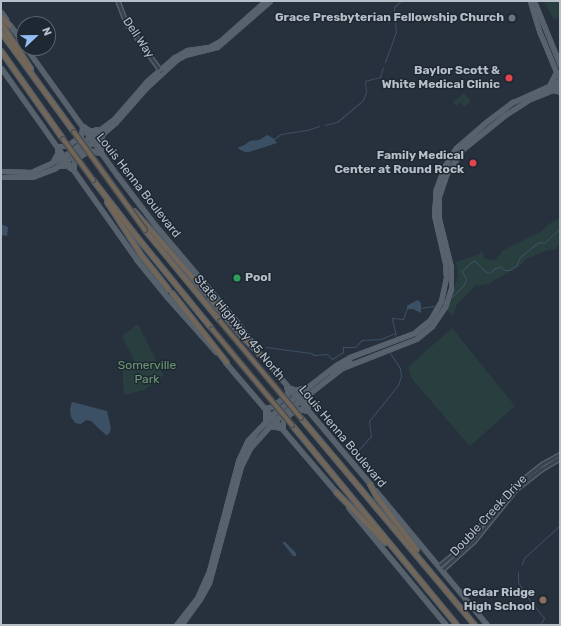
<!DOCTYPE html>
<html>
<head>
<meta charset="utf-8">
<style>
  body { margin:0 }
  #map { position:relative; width:561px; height:626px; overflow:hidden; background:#26313d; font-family:Rubik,sans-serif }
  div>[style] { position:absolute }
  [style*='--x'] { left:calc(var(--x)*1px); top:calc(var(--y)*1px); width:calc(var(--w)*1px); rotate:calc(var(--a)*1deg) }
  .green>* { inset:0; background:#293f3f }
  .water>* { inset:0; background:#3c5065 }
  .stream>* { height:1px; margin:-0.5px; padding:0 0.5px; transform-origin:0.5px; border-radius:0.5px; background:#3c5065 }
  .roads { filter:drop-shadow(1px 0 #57616b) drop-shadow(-1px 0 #57616b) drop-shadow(0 1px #57616b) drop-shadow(0 -1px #57616b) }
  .minor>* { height:2.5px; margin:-1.25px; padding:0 1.25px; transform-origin:1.25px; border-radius:1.25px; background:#39434d }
  .major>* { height:3px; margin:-1.5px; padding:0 1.5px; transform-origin:1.5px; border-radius:1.5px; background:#58626d }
  .highway>* { height:4px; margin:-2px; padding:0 2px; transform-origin:2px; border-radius:2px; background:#736657 }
  .bridges { filter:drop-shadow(1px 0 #444e58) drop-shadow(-1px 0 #444e58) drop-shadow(0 1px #444e58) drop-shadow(0 -1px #444e58) }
  .highway-bridge>* { height:4px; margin:-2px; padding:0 2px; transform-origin:2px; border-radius:2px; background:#736657 }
  .dots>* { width:11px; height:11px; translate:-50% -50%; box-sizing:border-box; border:2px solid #1e2832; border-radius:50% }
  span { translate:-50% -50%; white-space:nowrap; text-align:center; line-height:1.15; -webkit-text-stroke:3px #1e2832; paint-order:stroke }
  .poi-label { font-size:12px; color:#b6bec8; font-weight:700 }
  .right { translate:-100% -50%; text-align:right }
  .left { translate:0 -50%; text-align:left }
  .street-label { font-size:12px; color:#b6bec8 }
  .park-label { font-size:12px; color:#6e9874 }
  .frame { position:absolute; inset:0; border:2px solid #b6bec8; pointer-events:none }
  .north { position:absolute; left:16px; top:16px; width:40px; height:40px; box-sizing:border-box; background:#1e2832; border:1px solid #5b646e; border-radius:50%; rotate:68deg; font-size:11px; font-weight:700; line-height:16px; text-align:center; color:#b6bec8 }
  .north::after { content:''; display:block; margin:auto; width:14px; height:18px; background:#91bdf2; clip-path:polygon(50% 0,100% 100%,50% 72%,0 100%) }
</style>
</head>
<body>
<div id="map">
  <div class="green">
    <i style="clip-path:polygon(544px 1px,560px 1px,560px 17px,554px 20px)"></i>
    <i style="clip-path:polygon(464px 93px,471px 101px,464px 107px,460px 102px,456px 106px,453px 102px)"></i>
    <i style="clip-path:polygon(560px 218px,560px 243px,555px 249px,545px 251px,526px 259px,521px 265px,488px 284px,475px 286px,457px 304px,453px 316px,447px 310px,458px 276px,456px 262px,480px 254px,481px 249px,485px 259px,496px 260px,502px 251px,542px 231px,547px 225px)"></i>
    <i style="clip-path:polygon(138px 324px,164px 376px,144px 390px,124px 395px,122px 363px,136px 365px,122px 336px)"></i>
    <i style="clip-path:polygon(452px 328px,515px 406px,470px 446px,412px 379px,408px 367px)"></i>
  </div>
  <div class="water">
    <i style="clip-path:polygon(267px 135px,273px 138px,277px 143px,249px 152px,245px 152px,239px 149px,238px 147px,243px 146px,250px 141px,259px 140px)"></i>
    <i style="clip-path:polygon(1px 224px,8px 227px,7px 236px,1px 235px)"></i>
    <i style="clip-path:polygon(418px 300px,421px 303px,421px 313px,413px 309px,407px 309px,407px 306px,410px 304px)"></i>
    <i style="clip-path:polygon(72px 402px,107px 411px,111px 428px,109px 434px,106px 435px,91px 421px,86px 420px,81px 424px,75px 423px,71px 417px,70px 409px)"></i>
    <i style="clip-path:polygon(282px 542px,285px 542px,296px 553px,296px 556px,293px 556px)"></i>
  </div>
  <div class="stream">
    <i style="--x:385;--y:62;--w:32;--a:-70"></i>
    <i style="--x:396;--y:32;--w:25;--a:-95"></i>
    <i style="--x:394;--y:7;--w:9;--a:-41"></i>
    <i style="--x:325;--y:125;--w:12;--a:-14"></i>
    <i style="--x:337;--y:122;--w:34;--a:-40"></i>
    <i style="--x:363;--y:100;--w:9;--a:-69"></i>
    <i style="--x:366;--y:92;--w:11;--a:-95"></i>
    <i style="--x:365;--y:81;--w:16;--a:-15"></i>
    <i style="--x:380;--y:77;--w:10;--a:-73"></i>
    <i style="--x:274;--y:139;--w:9;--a:-36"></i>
    <i style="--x:281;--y:134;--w:26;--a:-9"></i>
    <i style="--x:307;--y:130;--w:13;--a:-18"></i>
    <i style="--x:452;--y:297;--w:18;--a:-47"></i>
    <i style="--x:464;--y:284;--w:5;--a:-68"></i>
    <i style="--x:466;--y:279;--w:9;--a:-117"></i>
    <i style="--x:462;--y:271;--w:13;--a:-45"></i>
    <i style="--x:471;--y:262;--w:4;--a:-14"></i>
    <i style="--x:475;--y:261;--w:14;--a:45"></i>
    <i style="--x:485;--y:271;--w:5;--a:22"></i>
    <i style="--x:490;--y:273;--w:7;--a:-45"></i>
    <i style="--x:495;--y:268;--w:6;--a:-9"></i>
    <i style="--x:501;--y:267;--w:4;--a:45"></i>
    <i style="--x:504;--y:270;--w:5;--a:0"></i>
    <i style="--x:509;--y:270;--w:8;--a:-30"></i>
    <i style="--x:516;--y:266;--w:10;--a:-66"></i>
    <i style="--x:520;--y:257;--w:14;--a:-39"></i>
    <i style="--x:531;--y:248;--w:10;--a:-37"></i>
    <i style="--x:539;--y:242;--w:5;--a:11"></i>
    <i style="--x:544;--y:243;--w:22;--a:-43"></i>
    <i style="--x:420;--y:308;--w:14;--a:-8"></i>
    <i style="--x:396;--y:336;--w:18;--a:-103"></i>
    <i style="--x:392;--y:318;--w:11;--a:5"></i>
    <i style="--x:403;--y:319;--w:12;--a:-70"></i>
    <i style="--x:266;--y:347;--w:45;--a:7.6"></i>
    <i style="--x:311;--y:353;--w:4;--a:34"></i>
    <i style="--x:314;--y:355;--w:13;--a:-4"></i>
    <i style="--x:327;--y:354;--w:7;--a:45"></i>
    <i style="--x:332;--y:359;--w:13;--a:-32"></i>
    <i style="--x:343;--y:352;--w:5;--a:-90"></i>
    <i style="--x:343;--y:347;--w:12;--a:0"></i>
    <i style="--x:355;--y:347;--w:10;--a:-45"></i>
    <i style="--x:362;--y:340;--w:19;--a:-3"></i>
    <i style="--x:381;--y:339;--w:15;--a:-23"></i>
    <i style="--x:353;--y:456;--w:27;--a:-48"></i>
    <i style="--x:371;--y:436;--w:15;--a:-98"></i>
    <i style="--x:369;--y:421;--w:46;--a:-51.1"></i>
    <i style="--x:398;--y:385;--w:9;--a:-72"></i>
    <i style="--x:401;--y:376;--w:8;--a:-97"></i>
    <i style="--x:400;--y:368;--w:18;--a:-124"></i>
    <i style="--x:522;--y:564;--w:6;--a:-72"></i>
    <i style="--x:524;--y:558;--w:49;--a:-42.5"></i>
    <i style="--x:518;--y:572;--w:10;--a:90"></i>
    <i style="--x:518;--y:582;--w:19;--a:58"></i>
    <i style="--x:528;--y:598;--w:26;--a:51"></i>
    <i style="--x:544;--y:618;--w:8;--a:120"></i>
  </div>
  <div class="roads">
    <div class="minor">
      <i style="--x:118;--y:1;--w:25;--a:69"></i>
      <i style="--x:127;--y:24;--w:58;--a:54.1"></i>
      <i style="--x:439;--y:566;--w:33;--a:-40"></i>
      <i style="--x:464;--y:545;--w:53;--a:-50.3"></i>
      <i style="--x:498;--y:504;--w:29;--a:-46"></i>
      <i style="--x:518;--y:483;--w:31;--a:-38"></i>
      <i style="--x:542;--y:464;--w:21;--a:-29"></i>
      <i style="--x:442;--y:570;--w:43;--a:-42.2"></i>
      <i style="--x:474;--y:541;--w:67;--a:-51.1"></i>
      <i style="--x:516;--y:489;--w:31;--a:-38"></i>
      <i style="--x:540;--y:470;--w:23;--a:-31"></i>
    </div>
    <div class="major">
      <i style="--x:530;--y:1;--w:34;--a:73"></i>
      <i style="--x:540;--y:33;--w:52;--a:67.4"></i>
      <i style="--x:534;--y:1;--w:69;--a:67.9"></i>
      <i style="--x:1;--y:12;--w:9;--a:54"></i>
      <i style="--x:10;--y:25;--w:24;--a:55"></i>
      <i style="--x:26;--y:48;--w:156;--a:54.4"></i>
      <i style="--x:117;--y:175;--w:63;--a:52.8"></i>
      <i style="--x:155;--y:225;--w:127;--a:49.8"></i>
      <i style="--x:237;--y:322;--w:36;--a:54"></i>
      <i style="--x:1;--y:68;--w:234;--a:54.7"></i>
      <i style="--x:136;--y:259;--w:49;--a:50.8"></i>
      <i style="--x:167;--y:297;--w:74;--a:48.3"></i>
      <i style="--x:550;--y:84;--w:13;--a:-63"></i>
      <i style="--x:553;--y:90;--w:7;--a:16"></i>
      <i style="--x:83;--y:126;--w:9;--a:36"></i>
      <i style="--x:90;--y:131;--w:8;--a:-14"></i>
      <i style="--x:57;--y:146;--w:9;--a:0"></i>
      <i style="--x:66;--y:146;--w:18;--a:-34"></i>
      <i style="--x:81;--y:136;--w:8;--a:-83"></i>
      <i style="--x:101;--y:151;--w:9;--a:-103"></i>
      <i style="--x:99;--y:142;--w:7;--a:-63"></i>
      <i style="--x:53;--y:161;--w:8;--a:-60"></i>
      <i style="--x:57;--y:154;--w:6;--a:-90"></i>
      <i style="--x:61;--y:166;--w:5;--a:-11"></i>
      <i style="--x:66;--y:165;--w:7;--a:34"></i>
      <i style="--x:74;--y:170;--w:8;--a:-90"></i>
      <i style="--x:74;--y:162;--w:4;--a:-56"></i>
      <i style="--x:76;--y:159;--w:16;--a:-35"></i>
      <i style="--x:89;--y:150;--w:10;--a:17"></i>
      <i style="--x:1;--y:171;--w:30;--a:2"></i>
      <i style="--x:31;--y:172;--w:22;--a:-24"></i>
      <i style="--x:51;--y:163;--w:15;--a:-28"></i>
      <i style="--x:64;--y:156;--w:62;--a:-36.5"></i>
      <i style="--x:114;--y:119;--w:50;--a:-49"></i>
      <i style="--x:147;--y:81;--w:37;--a:-41"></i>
      <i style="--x:175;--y:57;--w:14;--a:-30"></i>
      <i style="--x:187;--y:50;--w:22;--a:-8"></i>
      <i style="--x:209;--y:47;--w:13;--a:-29"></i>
      <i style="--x:220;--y:41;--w:60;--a:-41.6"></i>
      <i style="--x:1;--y:177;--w:31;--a:0"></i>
      <i style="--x:32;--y:177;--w:25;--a:-21"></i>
      <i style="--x:55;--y:168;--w:46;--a:-34.4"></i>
      <i style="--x:93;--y:142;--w:29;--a:-41"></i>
      <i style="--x:115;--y:123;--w:47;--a:-48.5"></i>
      <i style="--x:146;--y:88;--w:41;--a:-43"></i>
      <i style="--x:176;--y:60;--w:10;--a:-29"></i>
      <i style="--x:185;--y:55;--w:33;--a:-14"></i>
      <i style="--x:217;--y:47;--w:70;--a:-41"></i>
      <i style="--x:262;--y:356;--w:167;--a:49.8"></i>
      <i style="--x:225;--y:362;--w:172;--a:49.5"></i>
      <i style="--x:332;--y:375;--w:4;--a:-90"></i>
      <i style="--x:332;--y:371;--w:20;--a:-33"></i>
      <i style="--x:349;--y:360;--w:3;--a:-72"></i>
      <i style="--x:291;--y:388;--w:4;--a:27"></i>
      <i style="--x:295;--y:390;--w:8;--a:-14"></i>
      <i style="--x:307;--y:394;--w:9;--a:96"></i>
      <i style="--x:306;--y:403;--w:5;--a:68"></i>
      <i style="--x:265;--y:408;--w:6;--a:-9"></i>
      <i style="--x:271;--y:407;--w:21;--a:-37"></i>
      <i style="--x:288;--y:394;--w:8;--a:-104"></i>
      <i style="--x:265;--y:421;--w:13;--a:-90"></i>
      <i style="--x:269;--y:426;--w:12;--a:9"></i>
      <i style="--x:283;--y:429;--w:10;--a:-90"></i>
      <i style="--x:283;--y:419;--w:10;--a:-37"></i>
      <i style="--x:291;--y:413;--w:9;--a:-27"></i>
      <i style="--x:299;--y:409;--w:9;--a:13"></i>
      <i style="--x:250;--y:447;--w:6;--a:-90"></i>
      <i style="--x:250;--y:441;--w:9;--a:-58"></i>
      <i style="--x:375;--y:490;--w:175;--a:50.3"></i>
      <i style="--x:348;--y:507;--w:153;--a:50.3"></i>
      <i style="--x:176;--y:625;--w:34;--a:-52"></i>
      <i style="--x:197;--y:598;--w:30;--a:-66"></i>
      <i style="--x:209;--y:571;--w:114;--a:-75.2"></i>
      <i style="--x:238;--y:461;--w:23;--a:-65"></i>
      <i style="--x:248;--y:440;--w:37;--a:-46"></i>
      <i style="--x:274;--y:413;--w:78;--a:-37.7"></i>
      <i style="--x:336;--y:365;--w:16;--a:-30"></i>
      <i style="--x:350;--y:357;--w:68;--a:-20.6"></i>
      <i style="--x:414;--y:333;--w:21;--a:-39"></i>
      <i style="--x:430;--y:320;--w:22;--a:-60"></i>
      <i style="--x:441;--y:301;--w:25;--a:-78"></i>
      <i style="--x:446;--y:277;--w:14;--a:-94"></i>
      <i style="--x:445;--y:263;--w:49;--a:-102.9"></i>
      <i style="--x:434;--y:215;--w:26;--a:-86"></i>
      <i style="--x:436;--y:189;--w:23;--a:-70"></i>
      <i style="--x:444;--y:167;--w:22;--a:-58"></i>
      <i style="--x:456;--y:148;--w:40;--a:-41"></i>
      <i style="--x:486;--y:122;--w:34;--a:-37"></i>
      <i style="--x:513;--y:102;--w:51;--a:-24.1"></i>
      <i style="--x:181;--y:625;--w:32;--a:-54"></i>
      <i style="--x:200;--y:599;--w:18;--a:-61"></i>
      <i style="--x:209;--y:583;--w:121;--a:-74.7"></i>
      <i style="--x:241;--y:466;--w:20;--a:-63"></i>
      <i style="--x:250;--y:448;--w:38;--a:-48"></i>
      <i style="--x:275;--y:420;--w:85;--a:-37.8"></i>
      <i style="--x:342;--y:368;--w:79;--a:-21.4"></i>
      <i style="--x:416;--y:339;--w:21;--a:-39"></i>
      <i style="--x:432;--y:326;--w:23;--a:-56"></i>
      <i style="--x:445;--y:307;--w:19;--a:-72"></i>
      <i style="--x:451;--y:289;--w:22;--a:-90"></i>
      <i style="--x:451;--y:267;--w:49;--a:-104"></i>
      <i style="--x:439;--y:219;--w:23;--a:-90"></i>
      <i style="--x:439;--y:196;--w:24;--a:-71"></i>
      <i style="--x:447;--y:173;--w:30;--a:-56"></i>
      <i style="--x:464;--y:148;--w:53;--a:-38.8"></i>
      <i style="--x:505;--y:115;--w:30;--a:-33"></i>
      <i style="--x:530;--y:99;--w:32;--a:-22"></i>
    </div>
    <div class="highway">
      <i style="--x:1;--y:16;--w:13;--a:48"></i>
      <i style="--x:1;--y:23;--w:55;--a:56.9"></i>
      <i style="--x:1;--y:32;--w:124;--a:53.9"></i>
      <i style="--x:1;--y:51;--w:108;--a:54.8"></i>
      <i style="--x:93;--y:180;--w:72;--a:52.3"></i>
      <i style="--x:137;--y:237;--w:119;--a:50.8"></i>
      <i style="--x:107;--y:202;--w:64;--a:57.1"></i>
      <i style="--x:142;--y:256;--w:43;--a:51.5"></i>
      <i style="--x:134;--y:211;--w:112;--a:48.6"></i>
      <i style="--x:145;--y:230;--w:118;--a:50.5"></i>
      <i style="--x:172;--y:293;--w:89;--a:51.8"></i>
      <i style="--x:210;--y:298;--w:50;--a:49.9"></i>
      <i style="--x:242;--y:336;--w:29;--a:46"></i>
      <i style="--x:301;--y:418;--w:270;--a:50"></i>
      <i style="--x:292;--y:425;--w:259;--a:50.5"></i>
      <i style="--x:370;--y:484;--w:15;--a:62"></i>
      <i style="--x:377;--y:497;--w:66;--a:53"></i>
      <i style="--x:336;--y:492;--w:71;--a:45.6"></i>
    </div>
  </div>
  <div class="bridges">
    <div class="highway-bridge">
      <i style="--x:74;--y:132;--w:121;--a:54.1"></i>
      <i style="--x:63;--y:139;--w:51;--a:53.8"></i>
      <i style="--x:220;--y:321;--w:126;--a:50.1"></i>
      <i style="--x:212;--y:329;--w:125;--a:50.2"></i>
    </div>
  </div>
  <div class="dots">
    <i style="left:512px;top:18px;background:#6b7280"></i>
    <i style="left:509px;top:78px;background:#e0444e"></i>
    <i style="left:473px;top:163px;background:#e0444e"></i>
    <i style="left:237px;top:278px;background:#2e9e5b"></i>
    <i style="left:543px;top:600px;background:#8d6e63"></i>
  </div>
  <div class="poi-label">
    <span class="right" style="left:504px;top:18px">Grace Presbyterian Fellowship Church</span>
    <span class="right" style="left:500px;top:78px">Baylor Scott &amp;<br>White Medical Clinic</span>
    <span class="right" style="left:464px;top:163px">Family Medical<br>Center at Round Rock</span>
    <span class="left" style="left:245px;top:278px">Pool</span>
    <span class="right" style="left:535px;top:600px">Cedar Ridge<br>High School</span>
  </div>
  <div class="street-label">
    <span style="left:138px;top:38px;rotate:56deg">Dell Way</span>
    <span style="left:138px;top:186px;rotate:52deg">Louis Henna Boulevard</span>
    <span style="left:239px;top:328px;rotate:50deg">State Highway 45 North</span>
    <span style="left:342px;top:437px;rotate:50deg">Louis Henna Boulevard</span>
    <span style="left:489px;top:516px;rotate:-47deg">Double Creek Drive</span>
  </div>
  <div class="park-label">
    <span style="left:147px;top:373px">Somerville<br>Park</span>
  </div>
  <div class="frame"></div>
  <div class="north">N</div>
</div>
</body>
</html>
